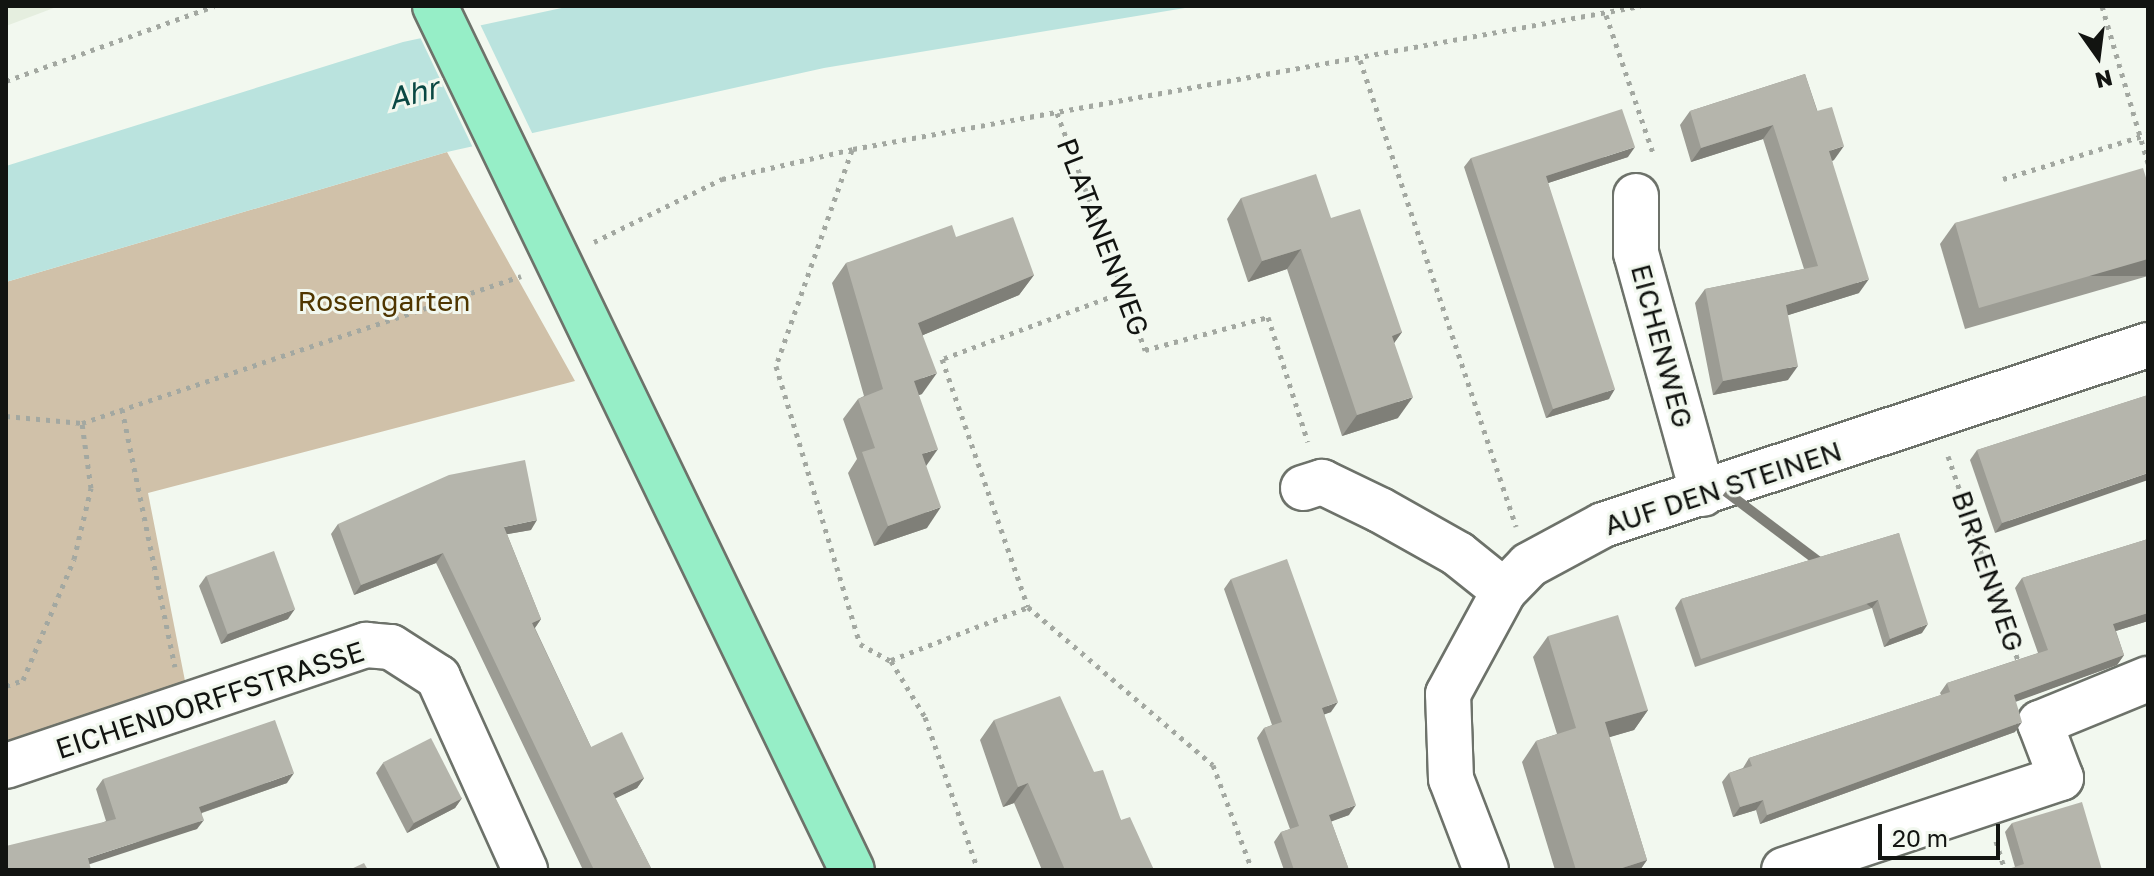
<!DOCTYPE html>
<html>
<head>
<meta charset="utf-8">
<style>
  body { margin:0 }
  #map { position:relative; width:2154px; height:876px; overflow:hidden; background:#f2f8ef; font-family:"Golos Text",sans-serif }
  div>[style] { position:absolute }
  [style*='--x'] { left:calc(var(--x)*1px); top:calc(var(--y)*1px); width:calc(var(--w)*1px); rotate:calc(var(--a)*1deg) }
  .built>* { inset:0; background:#e5eedf }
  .green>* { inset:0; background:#d0c1a9 }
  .water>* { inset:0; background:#bae3de }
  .pier>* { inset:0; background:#f2f8ef }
  .path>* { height:5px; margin-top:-2.5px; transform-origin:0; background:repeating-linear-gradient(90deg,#a3a8a1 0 4px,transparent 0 10px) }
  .roads { filter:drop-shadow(2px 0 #6d726a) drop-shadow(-2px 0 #6d726a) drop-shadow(0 2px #6d726a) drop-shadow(0 -2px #6d726a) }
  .minor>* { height:44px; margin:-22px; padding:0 22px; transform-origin:22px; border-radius:22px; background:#fff }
  .major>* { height:44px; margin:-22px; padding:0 22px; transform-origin:22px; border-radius:22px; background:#96eec7 }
  .wall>* { inset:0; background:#9c9c94 }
  .shaded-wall>* { inset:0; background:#7f7f78; transform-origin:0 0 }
  .building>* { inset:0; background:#b5b5ac; transform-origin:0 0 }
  span { translate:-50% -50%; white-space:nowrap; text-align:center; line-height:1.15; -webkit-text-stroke:6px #f2f8ef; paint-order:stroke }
  .street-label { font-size:28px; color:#121411 }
  .park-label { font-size:28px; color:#4f3600 }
  .water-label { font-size:30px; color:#0a4843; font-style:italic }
  .frame { position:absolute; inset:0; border:8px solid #121411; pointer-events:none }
  .north { position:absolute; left:2058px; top:16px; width:80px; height:80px; -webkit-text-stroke:6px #f2f8ef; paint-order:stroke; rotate:166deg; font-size:22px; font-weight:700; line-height:32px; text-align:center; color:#121411 }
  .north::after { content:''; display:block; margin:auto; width:28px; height:36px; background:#121411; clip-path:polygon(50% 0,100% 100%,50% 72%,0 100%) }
  .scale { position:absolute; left:1878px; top:824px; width:122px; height:36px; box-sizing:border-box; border:4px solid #121411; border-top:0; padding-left:10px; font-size:24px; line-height:28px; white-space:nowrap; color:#121411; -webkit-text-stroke:6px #f2f8ef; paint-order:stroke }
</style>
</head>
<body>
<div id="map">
  <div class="built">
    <i style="clip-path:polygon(6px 6px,59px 6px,6px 26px)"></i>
  </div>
  <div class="green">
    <i style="clip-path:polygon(447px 152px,575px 381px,148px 493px,186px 686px,6px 744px,6px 282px)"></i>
  </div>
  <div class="water">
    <i style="clip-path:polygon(571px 6px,1197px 6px,824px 68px,447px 152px,6px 282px,6px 166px,403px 42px)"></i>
  </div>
  <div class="pier">
    <i style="clip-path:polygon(479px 22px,534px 137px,474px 150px,419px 35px)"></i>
  </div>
  <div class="path">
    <i style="--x:2102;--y:6;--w:164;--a:73.7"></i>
    <i style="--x:1606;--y:15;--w:149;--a:71.2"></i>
    <i style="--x:1360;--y:60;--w:492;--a:71.5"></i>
    <i style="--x:6;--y:81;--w:221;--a:-19.8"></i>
    <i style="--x:1057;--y:113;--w:253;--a:69.6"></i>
    <i style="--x:1145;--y:350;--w:127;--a:-15"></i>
    <i style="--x:1268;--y:317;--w:131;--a:72.3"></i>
    <i style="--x:852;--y:150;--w:229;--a:109.4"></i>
    <i style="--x:776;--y:366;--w:290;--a:73.2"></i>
    <i style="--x:860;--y:644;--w:35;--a:29"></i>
    <i style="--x:891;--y:661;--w:66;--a:58.7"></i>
    <i style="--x:925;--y:717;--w:162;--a:70.9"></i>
    <i style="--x:2003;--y:179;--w:152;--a:-17.2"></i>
    <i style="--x:594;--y:242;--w:143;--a:-26.2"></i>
    <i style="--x:722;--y:179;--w:134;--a:-12.9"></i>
    <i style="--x:853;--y:149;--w:800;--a:-10.3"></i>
    <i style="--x:1126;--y:291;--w:196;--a:159.7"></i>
    <i style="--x:942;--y:359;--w:262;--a:70.9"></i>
    <i style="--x:1028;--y:607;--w:243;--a:40.5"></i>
    <i style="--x:1213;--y:765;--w:112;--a:69.6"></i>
    <i style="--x:122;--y:409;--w:263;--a:78.4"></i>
    <i style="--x:6;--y:416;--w:76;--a:5.3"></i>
    <i style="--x:82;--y:423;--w:463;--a:-18.5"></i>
    <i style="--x:1948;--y:456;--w:222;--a:71.1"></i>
    <i style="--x:891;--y:660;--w:147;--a:-21.1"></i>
    <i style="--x:6;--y:686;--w:18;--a:-19"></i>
    <i style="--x:23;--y:680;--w:131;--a:-67.1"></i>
    <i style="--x:74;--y:559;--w:73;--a:-76.5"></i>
    <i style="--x:91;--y:488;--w:66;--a:-97.9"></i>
    <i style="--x:1996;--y:841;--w:30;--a:73"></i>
  </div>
  <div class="roads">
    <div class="minor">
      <i style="--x:1636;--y:196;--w:57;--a:90"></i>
      <i style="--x:1636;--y:253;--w:250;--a:74.5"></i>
      <i style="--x:1303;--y:488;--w:20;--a:-18"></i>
      <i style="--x:1322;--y:482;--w:64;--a:25.8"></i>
      <i style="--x:1380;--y:510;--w:90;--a:29.4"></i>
      <i style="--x:1458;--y:554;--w:59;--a:38.8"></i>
      <i style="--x:6;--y:766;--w:380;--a:-18.6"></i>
      <i style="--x:366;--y:645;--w:25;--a:5"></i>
      <i style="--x:391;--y:647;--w:56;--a:32.6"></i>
      <i style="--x:438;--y:677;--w:212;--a:65.7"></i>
      <i style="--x:1486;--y:870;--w:97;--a:-111"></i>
      <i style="--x:1451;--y:779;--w:85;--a:-92"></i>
      <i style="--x:1448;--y:694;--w:117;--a:-61.5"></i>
      <i style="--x:1504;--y:591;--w:36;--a:-46"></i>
      <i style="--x:1529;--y:565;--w:84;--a:-28.4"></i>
      <i style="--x:1603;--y:525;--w:574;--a:-18.28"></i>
      <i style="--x:1784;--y:870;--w:292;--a:-18.4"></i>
      <i style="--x:2061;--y:778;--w:59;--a:-110.9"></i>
      <i style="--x:2040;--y:723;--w:117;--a:-22.2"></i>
    </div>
    <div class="major">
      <i style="--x:435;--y:6;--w:959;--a:64.24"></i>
    </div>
  </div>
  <div class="wall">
    <i style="clip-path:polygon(1805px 74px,1834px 160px,1832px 161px,1859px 293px,1788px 315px,1788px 380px,1713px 395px,1695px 303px,1705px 289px,1804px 269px,1763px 139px,1691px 162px,1680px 125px,1690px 111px)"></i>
    <i style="clip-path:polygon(1628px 157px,1548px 183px,1609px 399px,1546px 418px,1464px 167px,1471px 158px)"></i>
    <i style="clip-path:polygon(2148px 184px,2148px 276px,1965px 329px,1940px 244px,1955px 223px)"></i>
    <i style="clip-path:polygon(1241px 198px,1331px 218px,1402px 332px,1394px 343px,1398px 418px,1342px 436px,1287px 269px,1248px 282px,1227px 219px)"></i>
    <i style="clip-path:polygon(956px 237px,1034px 275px,1019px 295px,923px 335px,922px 394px,919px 395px,926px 466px,927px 528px,874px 546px,848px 473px,857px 459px,843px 419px,858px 399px,864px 396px,832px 283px,846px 263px)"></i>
    <i style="clip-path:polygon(2148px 395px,1995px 533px,1970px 460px,1977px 450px)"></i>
    <i style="clip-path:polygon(338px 524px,531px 530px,507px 534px,541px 619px,535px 628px,591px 747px,644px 778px,637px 788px,615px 798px,652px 870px,583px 870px,436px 563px,354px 595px,331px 534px)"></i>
    <i style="clip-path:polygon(1899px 533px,1922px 633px,1884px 647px,1872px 608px,1695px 667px,1675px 608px,1681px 599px)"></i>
    <i style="clip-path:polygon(2148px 539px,2148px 621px,2116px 631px,2124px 655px,2117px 665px,2016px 701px,2015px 732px,1760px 824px,1756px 810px,1733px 817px,1722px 782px,1729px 773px,1743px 768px,1749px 758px,1941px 695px,1940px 693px,1947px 683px,2038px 653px,2015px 588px,2022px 578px)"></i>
    <i style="clip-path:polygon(206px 576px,288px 619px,221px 644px,199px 586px)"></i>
    <i style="clip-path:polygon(1231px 579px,1331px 712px,1324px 714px,1349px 815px,1331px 821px,1349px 870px,1284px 870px,1274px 842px,1281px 832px,1290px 829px,1257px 738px,1264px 728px,1272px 725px,1224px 589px)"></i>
    <i style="clip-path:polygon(1548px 636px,1648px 710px,1634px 730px,1609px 737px,1647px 860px,1640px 870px,1555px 870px,1522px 762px,1536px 741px,1557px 734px,1533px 657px)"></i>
    <i style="clip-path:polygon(994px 720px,1094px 772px,1121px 820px,1154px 870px,1042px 870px,1014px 803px,1003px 807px,980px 740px)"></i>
    <i style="clip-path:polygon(383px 763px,462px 798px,455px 808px,407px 833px,376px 773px)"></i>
    <i style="clip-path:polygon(103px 779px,287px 783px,202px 813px,197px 829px,6px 870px,106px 821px,96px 789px)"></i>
    <i style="clip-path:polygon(2012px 823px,2102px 870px,2015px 867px,2005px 832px)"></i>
  </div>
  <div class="shaded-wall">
    <i style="clip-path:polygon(1773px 125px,1763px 139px,1691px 162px,1701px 148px)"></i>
    <i style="clip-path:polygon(1844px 146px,1834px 160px,1819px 165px,1829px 151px)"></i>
    <i style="clip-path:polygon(1635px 147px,1628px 157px,1539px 186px,1546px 176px)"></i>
    <i style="clip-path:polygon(1301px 249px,1287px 269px,1248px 282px,1262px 261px)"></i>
    <i style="left:2148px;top:259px;width:17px;height:176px;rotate:90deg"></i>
    <i style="clip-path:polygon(1034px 275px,1019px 295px,904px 343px,918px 323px)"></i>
    <i style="clip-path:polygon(1869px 279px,1859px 293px,1776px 319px,1786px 305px)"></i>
    <i style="clip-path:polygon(1402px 332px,1387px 353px,1392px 336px)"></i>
    <i style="clip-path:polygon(1798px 366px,1788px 380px,1713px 395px,1723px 381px)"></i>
    <i style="clip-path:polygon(937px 373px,922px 394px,900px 401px,914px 381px)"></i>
    <i style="clip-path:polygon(1615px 389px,1609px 399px,1546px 418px,1553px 409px)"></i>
    <i style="clip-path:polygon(1413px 397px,1398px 418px,1342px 436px,1357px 415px)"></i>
    <i style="clip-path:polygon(938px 449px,924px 469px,922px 454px)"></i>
    <i style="clip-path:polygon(2148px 473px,2148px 480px,1995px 533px,2002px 523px)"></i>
    <i style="clip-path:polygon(941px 507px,927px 528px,874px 546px,888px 526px)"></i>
    <i style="clip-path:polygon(537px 520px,531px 530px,497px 536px,504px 527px)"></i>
    <i style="clip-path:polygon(443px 553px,436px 563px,354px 595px,361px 585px)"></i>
    <i style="left:1878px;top:600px;width:10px;height:187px;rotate:127deg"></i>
    <i style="clip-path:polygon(295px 609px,288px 619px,221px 644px,228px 634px)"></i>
    <i style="clip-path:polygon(2148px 613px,2148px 621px,2106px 634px,2113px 624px)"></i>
    <i style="clip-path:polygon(541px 619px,534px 629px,532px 623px)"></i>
    <i style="clip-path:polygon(1928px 624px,1922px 633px,1884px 647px,1890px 639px)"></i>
    <i style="clip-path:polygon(2124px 655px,2117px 665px,2007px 705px,2014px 695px)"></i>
    <i style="clip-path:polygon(1338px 702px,1331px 712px,1315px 718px,1322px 708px)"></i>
    <i style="clip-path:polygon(1648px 710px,1634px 730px,1590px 743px,1605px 722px)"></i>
    <i style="clip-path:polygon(2022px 722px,2015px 732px,1760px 824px,1767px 815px)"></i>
    <i style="clip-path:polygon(294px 773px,287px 783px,192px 816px,199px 807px)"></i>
    <i style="clip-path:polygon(644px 778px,637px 788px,606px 803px,613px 793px)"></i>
    <i style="clip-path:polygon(1028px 783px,1014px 803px,1003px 807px,1018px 787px)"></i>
    <i style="clip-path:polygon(462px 798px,455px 808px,407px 833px,414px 823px)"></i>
    <i style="clip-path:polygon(1763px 800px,1756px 810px,1733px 817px,1740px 807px)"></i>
    <i style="clip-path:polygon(1356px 805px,1349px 815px,1322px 825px,1329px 815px)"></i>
    <i style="clip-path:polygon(204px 820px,197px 829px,81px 867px,88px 858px)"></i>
    <i style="clip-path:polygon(1647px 860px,1640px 870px,1616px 870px)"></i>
  </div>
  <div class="building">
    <i style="clip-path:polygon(1805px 74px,1817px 111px,1832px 107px,1844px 146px,1829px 151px,1869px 279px,1786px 305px,1798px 366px,1723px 381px,1705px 289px,1818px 266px,1773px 125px,1701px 148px,1690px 111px)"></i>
    <i style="clip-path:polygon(1622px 109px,1635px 147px,1546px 176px,1615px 389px,1553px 409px,1471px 158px)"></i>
    <i style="clip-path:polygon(2143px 168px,2148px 184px,2148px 259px,1979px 308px,1955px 223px)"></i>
    <i style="clip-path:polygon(1316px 174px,1331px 218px,1360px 209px,1402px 332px,1392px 336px,1413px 397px,1357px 415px,1301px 249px,1262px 261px,1241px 198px)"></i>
    <i style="clip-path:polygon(1013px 217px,1034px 275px,918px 323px,937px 373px,914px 381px,938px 449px,922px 454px,941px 507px,888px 526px,862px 452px,875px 448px,858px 399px,883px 389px,846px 263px,952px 225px,956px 237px)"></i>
    <i style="clip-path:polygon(2148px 395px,2148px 473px,2002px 523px,1977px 450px)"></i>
    <i style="clip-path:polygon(525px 460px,537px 520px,504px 527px,541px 619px,532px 623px,591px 747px,622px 732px,644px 778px,613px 793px,652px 870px,594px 870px,443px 553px,361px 585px,338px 524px,449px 475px)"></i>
    <i style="clip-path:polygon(1899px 533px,1928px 624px,1890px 639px,1878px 600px,1701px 659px,1681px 599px)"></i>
    <i style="clip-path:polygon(2148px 539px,2148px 613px,2113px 624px,2124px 655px,2014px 695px,2022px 722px,1767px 815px,1763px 800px,1740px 807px,1729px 773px,1752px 766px,1749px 758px,1950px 692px,1947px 683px,2048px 650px,2022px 578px)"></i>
    <i style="left:274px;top:551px;width:62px;height:72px;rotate:70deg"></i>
    <i style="clip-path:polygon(1287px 559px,1338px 702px,1322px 708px,1356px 805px,1329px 815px,1349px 870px,1294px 870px,1281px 832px,1299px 826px,1264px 728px,1282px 722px,1231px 579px)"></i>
    <i style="clip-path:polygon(1618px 615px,1648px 710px,1605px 722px,1647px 860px,1616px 870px,1576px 870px,1536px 741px,1576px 728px,1548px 636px)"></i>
    <i style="clip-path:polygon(1060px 696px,1094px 772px,1103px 770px,1121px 820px,1130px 817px,1154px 870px,1065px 870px,1028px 783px,1018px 787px,994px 720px)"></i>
    <i style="clip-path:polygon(275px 720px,294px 773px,199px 807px,204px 820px,88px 858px,91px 870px,6px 870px,6px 846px,116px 819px,103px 779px)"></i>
    <i style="left:431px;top:738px;width:68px;height:54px;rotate:63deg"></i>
    <i style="clip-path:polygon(2082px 802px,2102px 870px,2005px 870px,2024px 864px,2012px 823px)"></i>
    <i style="clip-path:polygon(364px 863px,368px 870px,349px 870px)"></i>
  </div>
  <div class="street-label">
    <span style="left:1103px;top:237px;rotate:69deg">PLATANENWEG</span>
    <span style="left:1662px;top:346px;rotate:75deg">EICHENWEG</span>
    <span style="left:1723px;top:488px;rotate:-18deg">AUF DEN STEINEN</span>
    <span style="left:1988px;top:571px;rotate:71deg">BIRKENWEG</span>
    <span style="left:210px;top:700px;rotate:-18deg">EICHENDORFFSTRASSE</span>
  </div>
  <div class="park-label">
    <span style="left:384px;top:301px">Rosengarten</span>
  </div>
  <div class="water-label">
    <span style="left:413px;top:93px;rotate:-14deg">Ahr</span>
  </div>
  <div class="frame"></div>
  <div class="north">N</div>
  <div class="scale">20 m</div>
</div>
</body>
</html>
